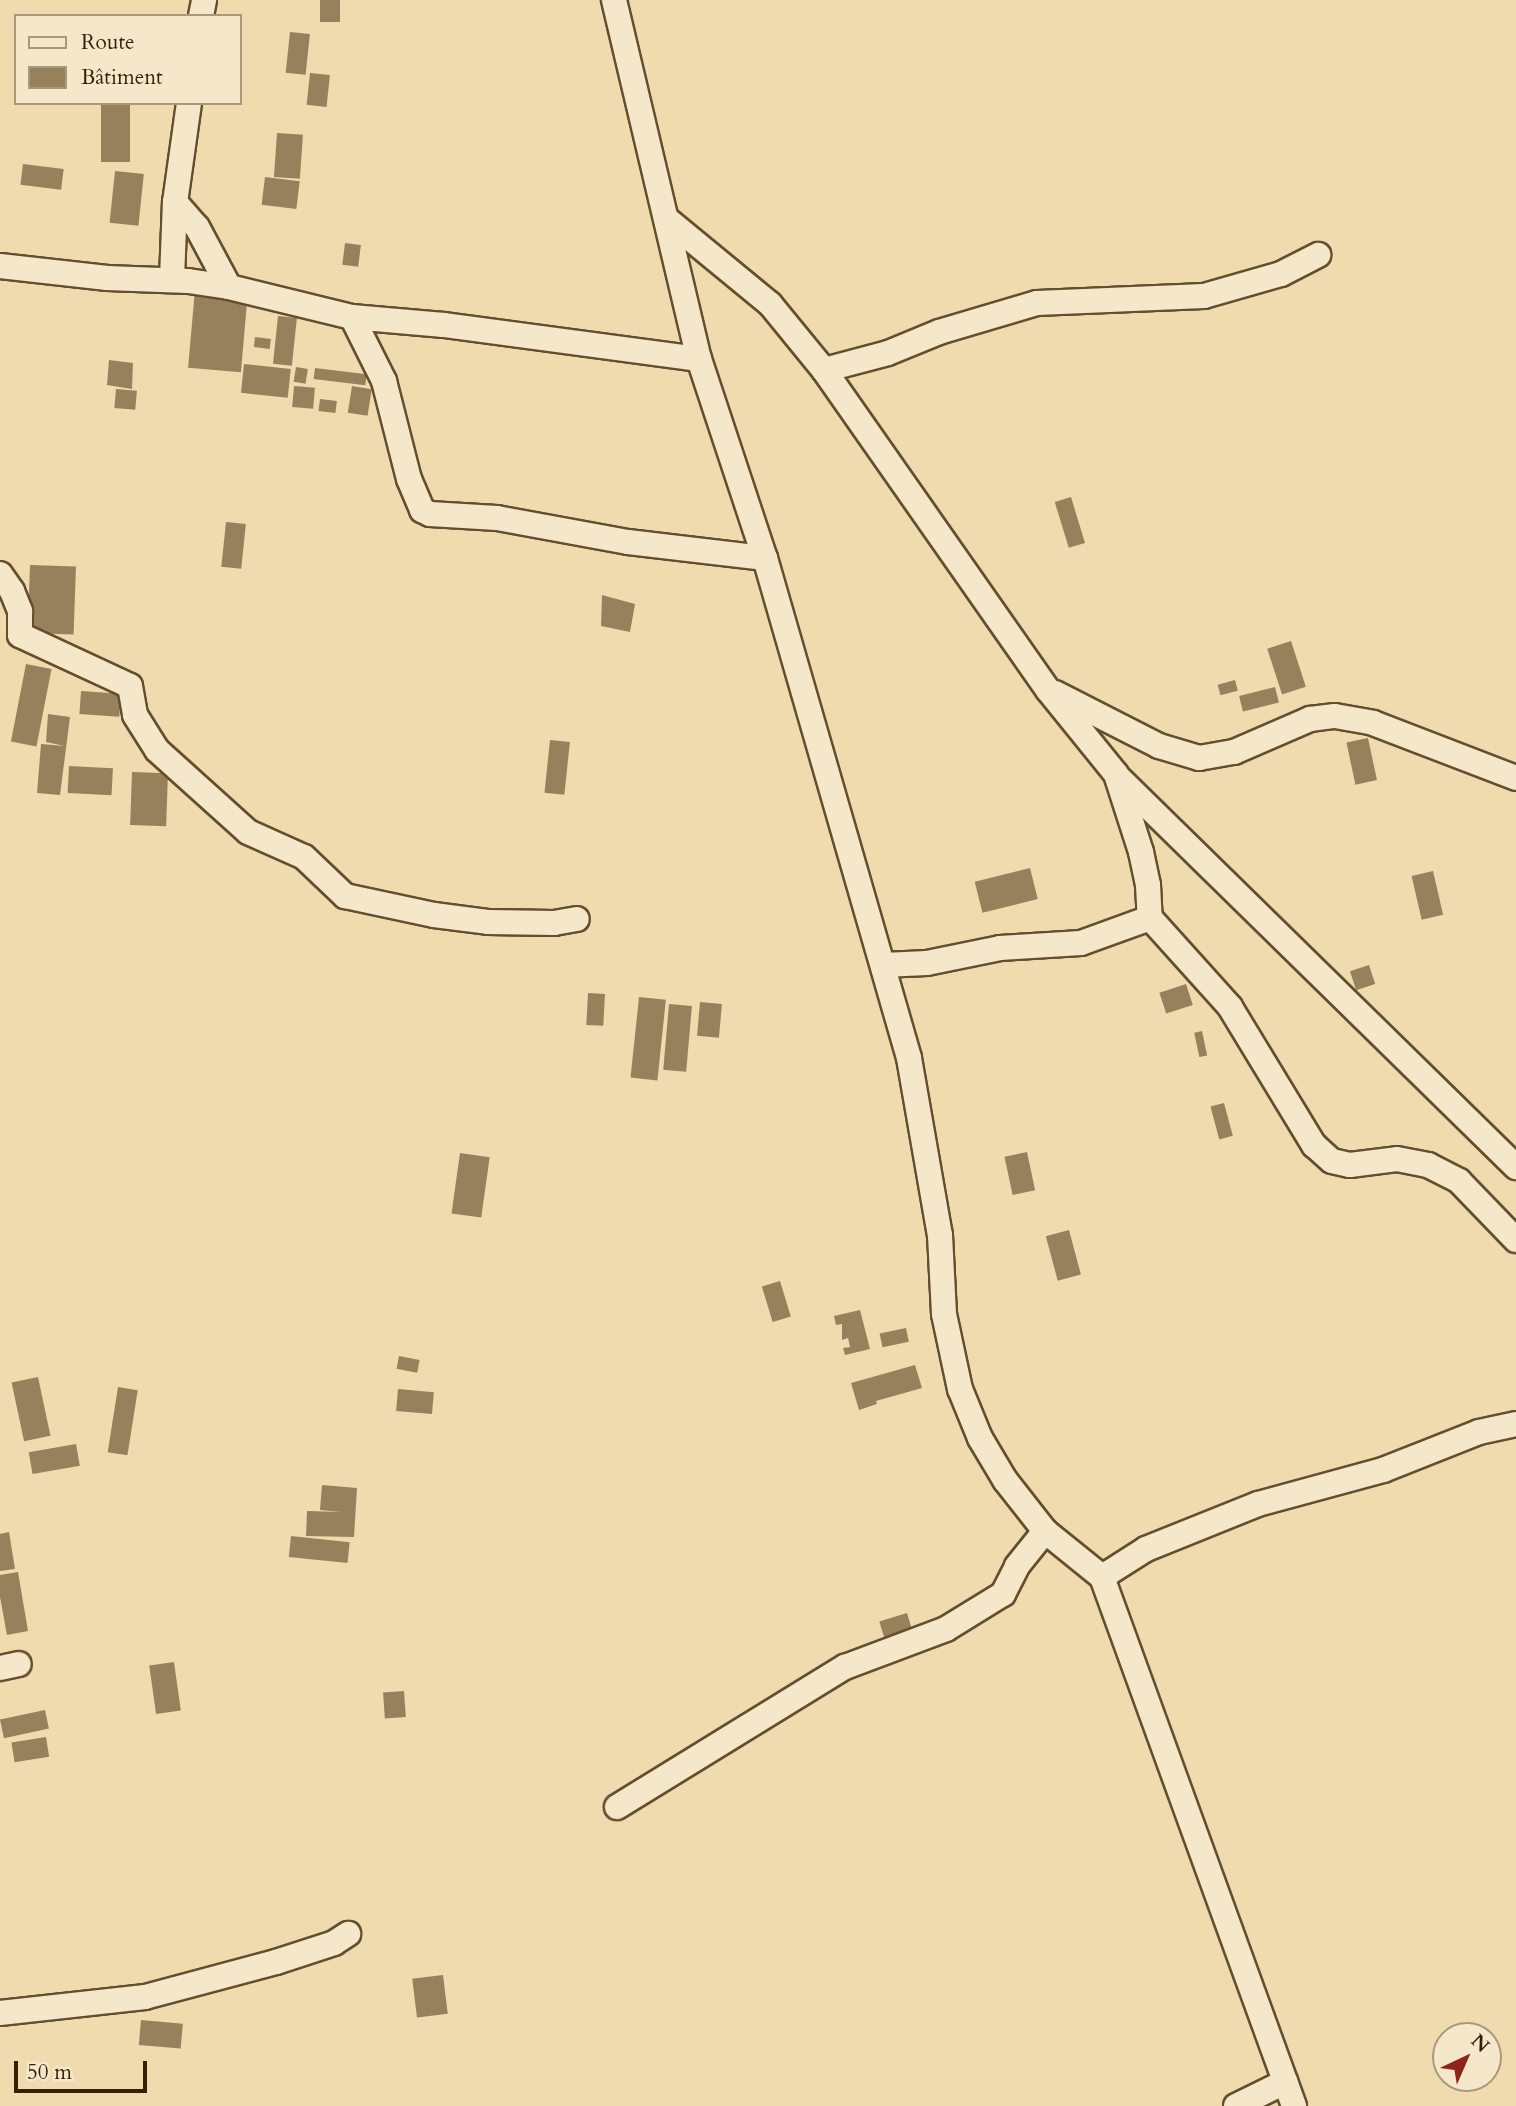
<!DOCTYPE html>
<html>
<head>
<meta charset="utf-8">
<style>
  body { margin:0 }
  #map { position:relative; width:1516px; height:2106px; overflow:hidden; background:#efdbae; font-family:Cardo,serif }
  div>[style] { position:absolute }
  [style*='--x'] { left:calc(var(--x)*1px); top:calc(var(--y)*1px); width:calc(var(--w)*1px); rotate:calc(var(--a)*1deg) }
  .building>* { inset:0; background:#97815c; transform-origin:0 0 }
  .roads { filter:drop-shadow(2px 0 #654e2e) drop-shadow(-2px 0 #654e2e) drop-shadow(0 2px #654e2e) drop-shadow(0 -2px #654e2e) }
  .minor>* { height:24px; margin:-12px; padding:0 12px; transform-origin:12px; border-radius:12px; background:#f5e8ca }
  span { translate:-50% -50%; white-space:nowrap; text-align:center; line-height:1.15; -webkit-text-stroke:7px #f5e8ca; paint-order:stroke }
  .legend { position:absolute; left:14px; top:14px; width:228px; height:91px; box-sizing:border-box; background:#f5e8ca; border:2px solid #a9987b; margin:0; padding:9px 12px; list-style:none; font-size:21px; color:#371f04 }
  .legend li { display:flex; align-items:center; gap:14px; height:35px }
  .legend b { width:35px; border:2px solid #a9987b }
  .north { position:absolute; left:1432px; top:2022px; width:70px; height:70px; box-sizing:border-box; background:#f5e8ca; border:2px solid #a9987b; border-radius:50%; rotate:44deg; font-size:19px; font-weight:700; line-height:28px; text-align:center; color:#371f04 }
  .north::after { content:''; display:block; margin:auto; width:24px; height:32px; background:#8f2418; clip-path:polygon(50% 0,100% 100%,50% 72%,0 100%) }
  .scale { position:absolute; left:14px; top:2061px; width:133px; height:32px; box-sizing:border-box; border:4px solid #371f04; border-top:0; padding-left:9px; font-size:21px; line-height:24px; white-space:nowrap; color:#371f04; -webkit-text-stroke:5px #f5e8ca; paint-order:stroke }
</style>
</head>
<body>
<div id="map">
  <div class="building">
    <i style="left:320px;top:0;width:20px;height:22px"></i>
    <i style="left:290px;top:32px;width:20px;height:41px;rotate:6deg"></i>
    <i style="left:310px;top:73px;width:20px;height:32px;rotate:6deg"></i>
    <i style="left:101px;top:103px;width:29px;height:59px"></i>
    <i style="left:277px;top:133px;width:26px;height:44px;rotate:4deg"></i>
    <i style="left:23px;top:164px;width:41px;height:21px;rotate:7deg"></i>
    <i style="left:115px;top:171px;width:29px;height:52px;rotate:6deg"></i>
    <i style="left:265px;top:177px;width:35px;height:28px;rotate:7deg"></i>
    <i style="left:345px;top:243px;width:16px;height:22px;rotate:7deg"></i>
    <i style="left:195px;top:289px;width:53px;height:79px;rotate:5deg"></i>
    <i style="left:278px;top:316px;width:19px;height:48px;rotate:6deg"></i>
    <i style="left:255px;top:337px;width:16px;height:10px;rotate:7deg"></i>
    <i style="clip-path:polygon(109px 360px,133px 363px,132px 389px,107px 385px)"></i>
    <i style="left:244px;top:364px;width:47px;height:29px;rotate:6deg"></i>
    <i style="left:296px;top:367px;width:12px;height:15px;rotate:9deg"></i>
    <i style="left:315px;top:368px;width:52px;height:11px;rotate:7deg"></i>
    <i style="left:294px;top:386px;width:21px;height:21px;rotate:5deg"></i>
    <i style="left:352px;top:386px;width:20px;height:27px;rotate:9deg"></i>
    <i style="left:116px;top:389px;width:21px;height:19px;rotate:5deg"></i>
    <i style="left:320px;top:399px;width:17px;height:12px;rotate:7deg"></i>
    <i style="left:1071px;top:497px;width:48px;height:17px;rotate:73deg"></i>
    <i style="left:226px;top:522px;width:20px;height:45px;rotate:6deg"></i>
    <i style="left:30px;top:565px;width:46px;height:68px;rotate:2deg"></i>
    <i style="clip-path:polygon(602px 595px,635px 604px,630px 632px,601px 626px)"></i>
    <i style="left:1291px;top:641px;width:48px;height:25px;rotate:72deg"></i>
    <i style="left:26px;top:664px;width:26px;height:79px;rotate:11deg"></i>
    <i style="left:1235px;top:680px;width:11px;height:18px;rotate:75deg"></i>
    <i style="left:1275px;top:687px;width:16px;height:37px;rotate:76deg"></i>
    <i style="left:81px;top:691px;width:40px;height:23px;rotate:4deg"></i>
    <i style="clip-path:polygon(48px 714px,70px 717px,60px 795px,37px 793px,41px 744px,65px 746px,46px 742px)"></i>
    <i style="left:1368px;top:738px;width:43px;height:22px;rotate:78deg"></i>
    <i style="left:550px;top:740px;width:20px;height:53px;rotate:6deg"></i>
    <i style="left:69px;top:766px;width:44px;height:27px;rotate:3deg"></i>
    <i style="left:132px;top:772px;width:36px;height:53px;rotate:2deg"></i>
    <i style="left:1030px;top:868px;width:32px;height:57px;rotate:76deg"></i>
    <i style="left:1433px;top:871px;width:45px;height:22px;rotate:77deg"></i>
    <i style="left:1369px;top:965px;width:20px;height:20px;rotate:72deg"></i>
    <i style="left:1186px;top:984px;width:22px;height:28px;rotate:72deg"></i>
    <i style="left:588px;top:993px;width:17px;height:32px;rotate:3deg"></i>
    <i style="left:639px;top:997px;width:27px;height:81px;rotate:6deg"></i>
    <i style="left:700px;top:1002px;width:22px;height:34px;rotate:5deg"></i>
    <i style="left:669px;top:1004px;width:23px;height:66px;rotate:5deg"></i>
    <i style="left:1202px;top:1031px;width:25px;height:8px;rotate:78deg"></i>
    <i style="left:1224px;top:1103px;width:34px;height:14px;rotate:75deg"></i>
    <i style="left:1027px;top:1152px;width:39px;height:23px;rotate:78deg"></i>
    <i style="left:460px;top:1153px;width:30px;height:61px;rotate:8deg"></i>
    <i style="left:1069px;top:1230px;width:46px;height:24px;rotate:75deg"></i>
    <i style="left:780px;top:1281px;width:37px;height:19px;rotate:73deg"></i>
    <i style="clip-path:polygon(860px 1310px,870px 1349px,845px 1355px,843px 1348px,850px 1347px,848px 1338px,842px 1340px,842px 1324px,836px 1325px,834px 1316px)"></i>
    <i style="left:906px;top:1328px;width:14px;height:27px;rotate:78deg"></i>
    <i style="left:399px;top:1356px;width:21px;height:13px;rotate:11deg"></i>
    <i style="clip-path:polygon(915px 1365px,922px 1388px,876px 1401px,877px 1404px,859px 1410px,851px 1383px)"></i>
    <i style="left:38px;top:1377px;width:60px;height:27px;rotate:78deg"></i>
    <i style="left:118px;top:1387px;width:20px;height:66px;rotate:9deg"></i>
    <i style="left:398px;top:1389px;width:36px;height:22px;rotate:5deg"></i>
    <i style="left:76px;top:1444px;width:22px;height:48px;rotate:80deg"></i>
    <i style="clip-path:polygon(322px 1485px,357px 1488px,354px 1537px,306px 1536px,307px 1511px,341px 1512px,320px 1510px)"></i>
    <i style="clip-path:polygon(9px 1532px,15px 1569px,0 1571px,0 1534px)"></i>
    <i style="left:291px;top:1536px;width:59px;height:21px;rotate:6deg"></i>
    <i style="clip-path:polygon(18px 1572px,28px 1631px,7px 1635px,0 1597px,0 1575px)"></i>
    <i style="left:907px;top:1613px;width:21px;height:29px;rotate:73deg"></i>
    <i style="left:174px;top:1662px;width:49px;height:25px;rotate:82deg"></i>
    <i style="left:404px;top:1691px;width:26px;height:21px;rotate:86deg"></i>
    <i style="left:45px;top:1710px;width:19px;height:46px;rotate:78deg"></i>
    <i style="left:46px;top:1737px;width:20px;height:35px;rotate:81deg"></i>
    <i style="left:443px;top:1975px;width:39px;height:31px;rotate:83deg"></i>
    <i style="left:141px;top:2020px;width:42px;height:25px;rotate:5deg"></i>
  </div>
  <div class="roads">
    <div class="minor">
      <i style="--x:614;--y:0;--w:369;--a:76.7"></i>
      <i style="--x:699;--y:359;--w:210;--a:71.7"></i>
      <i style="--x:765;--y:558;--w:520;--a:73.93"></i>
      <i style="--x:909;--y:1058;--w:180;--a:80.1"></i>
      <i style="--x:940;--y:1235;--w:79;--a:87.1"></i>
      <i style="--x:944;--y:1314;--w:77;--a:78"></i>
      <i style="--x:960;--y:1389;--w:53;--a:67.8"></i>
      <i style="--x:980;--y:1438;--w:49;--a:59.2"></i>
      <i style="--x:1005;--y:1480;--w:65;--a:51.9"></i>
      <i style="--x:1045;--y:1531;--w:73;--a:38.9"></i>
      <i style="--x:1102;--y:1577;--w:563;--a:70.05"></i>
      <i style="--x:201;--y:16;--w:16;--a:-79"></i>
      <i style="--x:189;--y:103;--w:100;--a:98"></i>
      <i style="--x:175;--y:202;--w:33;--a:49"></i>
      <i style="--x:197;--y:227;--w:68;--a:61.9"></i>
      <i style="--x:229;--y:287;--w:127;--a:13.7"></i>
      <i style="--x:352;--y:317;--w:92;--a:5"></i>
      <i style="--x:444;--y:325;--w:257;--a:7.6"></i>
      <i style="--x:669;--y:221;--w:131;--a:39.4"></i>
      <i style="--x:770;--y:304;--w:85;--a:50.7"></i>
      <i style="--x:824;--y:370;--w:391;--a:55"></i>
      <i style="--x:1048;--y:690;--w:108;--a:51"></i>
      <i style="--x:1116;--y:774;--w:82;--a:72.2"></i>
      <i style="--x:1141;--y:852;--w:34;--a:78"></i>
      <i style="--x:1148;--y:885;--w:33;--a:87"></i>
      <i style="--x:1150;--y:918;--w:120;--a:48"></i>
      <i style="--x:1230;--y:1007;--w:162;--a:58.7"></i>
      <i style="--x:1314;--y:1145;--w:24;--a:42"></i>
      <i style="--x:1332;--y:1161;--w:18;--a:13"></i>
      <i style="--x:1350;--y:1165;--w:47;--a:-7.3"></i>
      <i style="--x:1397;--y:1159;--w:32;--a:11"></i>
      <i style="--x:1428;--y:1165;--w:35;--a:27"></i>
      <i style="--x:1459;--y:1181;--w:82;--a:46"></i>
      <i style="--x:0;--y:266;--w:108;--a:6.4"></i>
      <i style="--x:107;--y:278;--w:81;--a:2.1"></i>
      <i style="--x:188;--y:281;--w:41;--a:8.3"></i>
      <i style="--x:172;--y:279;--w:77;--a:-87.8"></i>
      <i style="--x:352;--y:317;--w:72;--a:63.4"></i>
      <i style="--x:384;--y:381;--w:101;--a:75.7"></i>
      <i style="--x:409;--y:479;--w:34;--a:67"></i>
      <i style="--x:422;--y:510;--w:9;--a:27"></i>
      <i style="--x:430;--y:514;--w:67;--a:3.4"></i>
      <i style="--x:497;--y:518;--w:133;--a:10.4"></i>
      <i style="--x:628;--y:542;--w:138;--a:6.7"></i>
      <i style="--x:824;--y:370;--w:66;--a:-14.9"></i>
      <i style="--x:888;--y:353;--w:55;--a:-22.4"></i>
      <i style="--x:939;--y:332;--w:102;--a:-16.5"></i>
      <i style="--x:1037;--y:303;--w:167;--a:-2.4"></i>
      <i style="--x:1204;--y:296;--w:80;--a:-15.9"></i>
      <i style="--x:1281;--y:274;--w:42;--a:-27.2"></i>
      <i style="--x:0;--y:574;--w:21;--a:55"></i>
      <i style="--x:12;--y:591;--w:22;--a:68"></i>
      <i style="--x:20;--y:611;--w:24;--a:90"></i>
      <i style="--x:20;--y:635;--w:121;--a:24.9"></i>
      <i style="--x:130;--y:686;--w:29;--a:80"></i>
      <i style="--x:135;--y:715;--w:41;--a:57.8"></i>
      <i style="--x:157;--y:750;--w:122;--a:42"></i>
      <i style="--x:248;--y:832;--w:61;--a:24.1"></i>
      <i style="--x:304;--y:857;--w:57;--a:43.6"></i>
      <i style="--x:345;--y:896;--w:91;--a:12.1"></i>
      <i style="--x:434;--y:915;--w:54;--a:7.4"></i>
      <i style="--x:488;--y:922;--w:66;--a:0.9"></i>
      <i style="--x:554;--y:923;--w:23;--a:-10"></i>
      <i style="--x:1055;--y:693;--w:117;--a:27"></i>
      <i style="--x:1159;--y:746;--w:42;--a:16.7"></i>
      <i style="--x:1199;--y:758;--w:36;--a:-10"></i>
      <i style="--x:1234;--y:752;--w:83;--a:-23.5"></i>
      <i style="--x:1310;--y:719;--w:25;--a:-7"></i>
      <i style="--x:1335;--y:716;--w:39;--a:10"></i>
      <i style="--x:1373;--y:723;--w:153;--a:21"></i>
      <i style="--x:1119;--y:778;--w:556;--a:44.42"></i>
      <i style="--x:883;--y:965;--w:44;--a:-2.6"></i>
      <i style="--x:927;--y:963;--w:75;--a:-11.6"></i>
      <i style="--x:1000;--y:948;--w:81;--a:-3.5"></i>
      <i style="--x:1081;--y:943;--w:73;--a:-19.9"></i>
      <i style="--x:1102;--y:1577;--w:52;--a:-32.5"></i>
      <i style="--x:1146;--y:1549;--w:121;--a:-21.9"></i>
      <i style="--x:1258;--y:1504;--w:130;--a:-15.2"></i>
      <i style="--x:1383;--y:1470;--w:103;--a:-21.6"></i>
      <i style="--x:1479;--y:1432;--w:38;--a:-12"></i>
      <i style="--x:0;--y:1668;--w:19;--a:-12"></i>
      <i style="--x:617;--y:1807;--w:268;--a:-31.6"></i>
      <i style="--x:845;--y:1667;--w:108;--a:-20.6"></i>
      <i style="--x:946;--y:1629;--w:67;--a:-31.6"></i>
      <i style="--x:1003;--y:1594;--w:31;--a:-63"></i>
      <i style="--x:1017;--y:1566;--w:45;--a:-51.3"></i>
      <i style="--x:0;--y:2013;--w:146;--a:-6.3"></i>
      <i style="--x:145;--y:1997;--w:136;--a:-15"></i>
      <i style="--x:276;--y:1962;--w:61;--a:-18.1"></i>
      <i style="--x:334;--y:1943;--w:17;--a:-33"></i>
      <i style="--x:1236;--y:2106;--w:55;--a:-26.1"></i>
    </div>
  </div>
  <ul class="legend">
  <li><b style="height:9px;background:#f5e8ca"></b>Route</li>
  <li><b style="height:19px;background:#97815c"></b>Bâtiment</li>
  </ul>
  <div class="north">N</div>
  <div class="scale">50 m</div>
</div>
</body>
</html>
